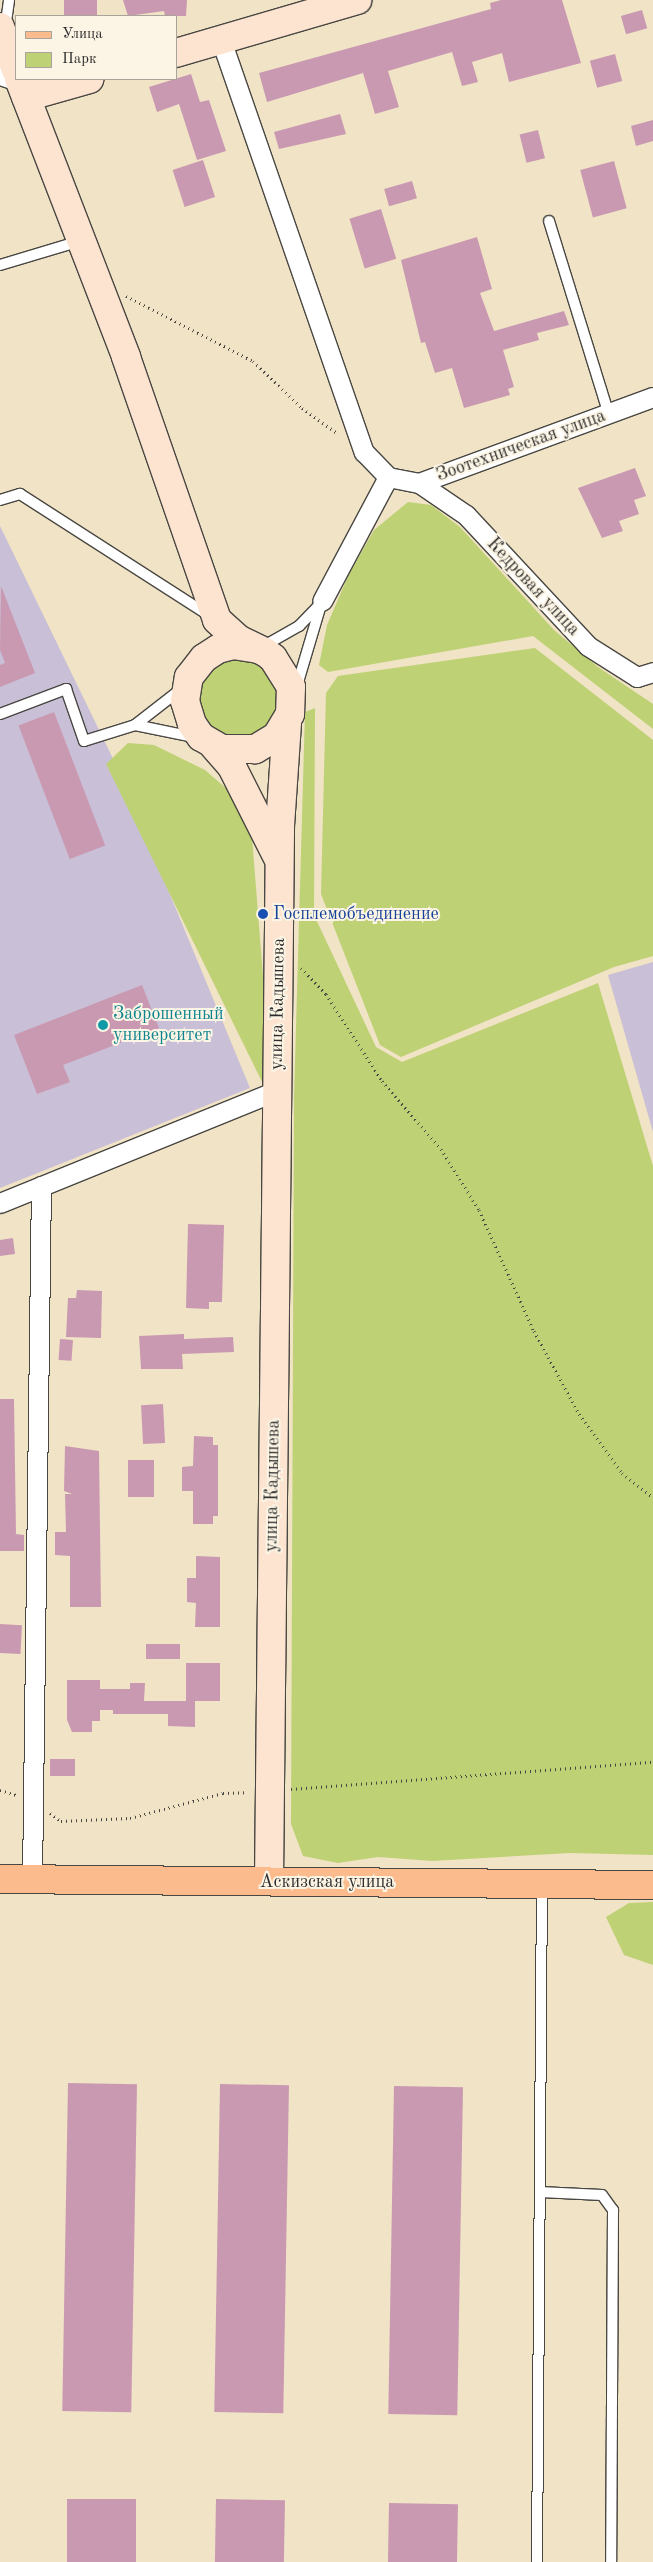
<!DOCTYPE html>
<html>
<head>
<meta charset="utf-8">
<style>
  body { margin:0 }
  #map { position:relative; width:653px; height:2562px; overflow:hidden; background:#f1e3c5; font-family:"Old Standard TT",serif }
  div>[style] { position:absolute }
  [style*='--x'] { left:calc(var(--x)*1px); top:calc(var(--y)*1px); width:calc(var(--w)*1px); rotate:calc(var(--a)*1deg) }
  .industrial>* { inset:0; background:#c9bfd7 }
  .green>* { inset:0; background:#bed175 }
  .round { border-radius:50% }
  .building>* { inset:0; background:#c999b2; transform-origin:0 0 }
  .path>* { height:3px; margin-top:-1.5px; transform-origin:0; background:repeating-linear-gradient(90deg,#494742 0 1px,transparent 0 5px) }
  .roads { filter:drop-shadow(1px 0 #494742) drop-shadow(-1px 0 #494742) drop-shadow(0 1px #494742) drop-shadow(0 -1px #494742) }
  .lane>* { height:10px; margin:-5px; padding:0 5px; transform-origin:5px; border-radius:5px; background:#fff }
  .street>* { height:19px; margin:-9.5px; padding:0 9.5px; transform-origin:9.5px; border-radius:9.5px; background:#fff }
  .secondary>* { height:28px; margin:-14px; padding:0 14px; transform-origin:14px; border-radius:14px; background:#fde4d1 }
  .primary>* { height:28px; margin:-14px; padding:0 14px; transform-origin:14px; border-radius:14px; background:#fbbb8d }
  .dots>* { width:14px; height:14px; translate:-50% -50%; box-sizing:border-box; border:2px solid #fcf5e5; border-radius:50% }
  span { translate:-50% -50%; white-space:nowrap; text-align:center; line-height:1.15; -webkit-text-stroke:4px #fcf5e5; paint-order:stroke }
  .street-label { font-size:18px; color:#2b2b2b }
  .transit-label { font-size:18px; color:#164399 }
  .left { translate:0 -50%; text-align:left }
  .culture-label { font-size:18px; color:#0d838f }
  .legend { position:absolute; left:15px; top:15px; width:162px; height:65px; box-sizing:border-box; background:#fcf5e5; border:1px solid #a8a49b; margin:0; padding:6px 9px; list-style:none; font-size:15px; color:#2b2b2b }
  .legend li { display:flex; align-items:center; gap:10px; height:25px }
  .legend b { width:25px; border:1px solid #a8a49b }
</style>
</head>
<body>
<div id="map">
  <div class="industrial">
    <i style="clip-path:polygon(0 526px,119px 771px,250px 1088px,0 1188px)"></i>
    <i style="clip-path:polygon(653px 962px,653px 1132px,608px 975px)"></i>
  </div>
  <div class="green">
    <i style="clip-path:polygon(408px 502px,431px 505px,460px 527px,554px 630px,598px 667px,653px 704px,653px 729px,533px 636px,328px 672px,319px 665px,327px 625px,349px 574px,374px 530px)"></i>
    <i style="clip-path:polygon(535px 648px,653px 740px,653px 956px,614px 967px,401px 1057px,380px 1045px,321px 894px,326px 693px,338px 676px)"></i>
    <i class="round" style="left:198px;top:659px;width:80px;height:80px"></i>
    <i style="clip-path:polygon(315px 708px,314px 915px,376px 1047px,402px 1062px,598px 983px,653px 1166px,653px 1855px,570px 1853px,432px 1861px,378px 1857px,338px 1863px,303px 1856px,291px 1824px,294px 1097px,305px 712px)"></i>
    <i style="clip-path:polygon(128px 743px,154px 745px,205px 770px,228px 790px,252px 837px,271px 1077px,267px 1092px,106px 764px)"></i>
    <i style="clip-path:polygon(653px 1902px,653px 1965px,624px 1955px,606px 1917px,629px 1903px)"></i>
  </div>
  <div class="building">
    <i style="left:64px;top:0;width:33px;height:16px"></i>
    <i style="clip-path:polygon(123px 0,187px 0,186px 16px,165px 16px,164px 11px,128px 16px)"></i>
    <i style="clip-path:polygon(501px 0,562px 0,581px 63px,509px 82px,502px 53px,472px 62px,478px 82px,462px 86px,452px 52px,388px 71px,399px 107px,375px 114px,363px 73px,267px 102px,259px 73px,491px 9px,490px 3px)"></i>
    <i style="left:642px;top:10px;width:19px;height:22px;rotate:74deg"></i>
    <i style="left:615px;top:54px;width:28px;height:26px;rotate:75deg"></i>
    <i style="clip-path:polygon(191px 74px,200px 102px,209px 100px,226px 151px,197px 160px,179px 104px,157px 112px,149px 87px)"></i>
    <i style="clip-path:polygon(340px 114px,346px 134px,279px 149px,274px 132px)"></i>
    <i style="clip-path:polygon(653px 120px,653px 141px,636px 146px,631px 126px)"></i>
    <i style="left:538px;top:130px;width:29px;height:19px;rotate:76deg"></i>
    <i style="left:203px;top:160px;width:39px;height:32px;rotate:72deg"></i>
    <i style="left:614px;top:161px;width:49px;height:35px;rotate:75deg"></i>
    <i style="left:412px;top:181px;width:18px;height:29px;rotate:74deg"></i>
    <i style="left:381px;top:209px;width:52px;height:33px;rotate:73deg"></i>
    <i style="clip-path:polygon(477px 237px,492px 289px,480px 293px,494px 331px,564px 311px,569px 325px,537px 333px,539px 340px,503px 350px,514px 387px,508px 389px,510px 395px,464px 408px,452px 368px,435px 373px,425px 342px,421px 343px,401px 260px)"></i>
    <i style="clip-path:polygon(635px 468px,646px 496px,634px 500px,639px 514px,619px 521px,623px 531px,602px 538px,578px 488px)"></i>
    <i style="clip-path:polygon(1px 586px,35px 673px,0 687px,0 665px,5px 663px,0 650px)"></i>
    <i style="left:54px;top:712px;width:143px;height:38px;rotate:69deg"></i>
    <i style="clip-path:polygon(142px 985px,159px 1028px,63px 1065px,70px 1082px,37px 1094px,14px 1035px)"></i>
    <i style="clip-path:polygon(188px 1224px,224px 1225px,222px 1302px,209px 1302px,209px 1309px,186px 1308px)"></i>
    <i style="clip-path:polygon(13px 1238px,15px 1254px,0 1256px,0 1240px)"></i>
    <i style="clip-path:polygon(77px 1290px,102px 1291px,101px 1338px,66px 1337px,68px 1298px,76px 1298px)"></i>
    <i style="clip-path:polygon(184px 1334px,184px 1339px,233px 1337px,234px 1352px,182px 1354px,183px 1369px,141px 1369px,139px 1336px)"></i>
    <i style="left:60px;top:1339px;width:13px;height:21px;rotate:4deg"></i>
    <i style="clip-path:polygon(0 1399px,14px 1399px,16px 1534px,24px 1535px,24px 1551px,0 1551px)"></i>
    <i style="left:163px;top:1404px;width:39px;height:22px;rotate:87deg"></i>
    <i style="clip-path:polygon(194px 1436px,213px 1437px,213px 1445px,218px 1445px,218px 1516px,213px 1516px,213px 1524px,193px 1524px,193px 1491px,182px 1491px,182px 1467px,193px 1466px)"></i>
    <i style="clip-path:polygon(65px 1446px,99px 1451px,101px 1607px,70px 1607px,70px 1556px,55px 1555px,55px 1532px,66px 1532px,65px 1494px,72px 1494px,64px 1491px)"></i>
    <i style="left:128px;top:1460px;width:26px;height:37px"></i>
    <i style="clip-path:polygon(196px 1556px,220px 1557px,220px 1627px,195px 1627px,196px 1603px,187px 1602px,187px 1578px,196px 1578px)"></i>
    <i style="left:0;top:1624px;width:22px;height:29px;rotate:3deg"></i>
    <i style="left:146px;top:1644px;width:34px;height:15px"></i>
    <i style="left:186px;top:1663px;width:34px;height:38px"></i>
    <i style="clip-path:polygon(67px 1680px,100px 1680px,100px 1689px,130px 1689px,130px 1683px,145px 1683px,144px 1701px,195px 1701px,195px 1727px,168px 1726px,168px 1714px,113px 1714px,113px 1710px,100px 1710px,100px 1721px,92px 1721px,92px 1732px,72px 1732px,67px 1720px)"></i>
    <i style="left:50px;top:1759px;width:25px;height:17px"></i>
    <i style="left:68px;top:2083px;width:69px;height:328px;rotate:1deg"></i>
    <i style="left:220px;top:2084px;width:69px;height:328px;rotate:1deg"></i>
    <i style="left:394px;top:2086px;width:69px;height:328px;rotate:1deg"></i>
    <i style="left:67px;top:2499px;width:69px;height:63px"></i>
    <i style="left:216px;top:2499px;width:69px;height:63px;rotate:1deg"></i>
    <i style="left:389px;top:2503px;width:69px;height:59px;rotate:1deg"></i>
  </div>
  <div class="path">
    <i style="--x:126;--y:296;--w:143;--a:27.1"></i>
    <i style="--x:253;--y:361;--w:68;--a:43.8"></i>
    <i style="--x:302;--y:408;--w:43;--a:35.5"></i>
    <i style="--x:301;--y:968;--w:36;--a:46"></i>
    <i style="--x:326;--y:994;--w:103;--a:57.2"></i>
    <i style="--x:382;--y:1081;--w:90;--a:49.1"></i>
    <i style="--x:441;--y:1149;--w:72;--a:58.1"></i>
    <i style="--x:479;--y:1210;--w:133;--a:65.6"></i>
    <i style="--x:534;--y:1331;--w:94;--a:61.5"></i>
    <i style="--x:579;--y:1414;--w:73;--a:53.9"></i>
    <i style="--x:622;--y:1473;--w:39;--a:38"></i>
    <i style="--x:291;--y:1789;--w:363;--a:-4.3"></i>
    <i style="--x:0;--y:1790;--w:17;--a:17"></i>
    <i style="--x:50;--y:1813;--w:14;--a:36"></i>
    <i style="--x:61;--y:1821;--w:69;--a:-2.5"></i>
    <i style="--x:130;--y:1818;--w:96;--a:-15"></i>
    <i style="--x:223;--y:1793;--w:24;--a:-2"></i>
  </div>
  <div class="roads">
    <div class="lane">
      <i style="--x:5;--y:29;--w:29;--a:-82"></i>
      <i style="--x:549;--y:221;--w:203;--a:72.8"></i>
      <i style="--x:0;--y:265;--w:84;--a:-16.7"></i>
      <i style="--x:0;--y:500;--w:21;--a:-17"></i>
      <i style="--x:20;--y:494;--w:226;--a:32.7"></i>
      <i style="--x:262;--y:647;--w:43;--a:-29.6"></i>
      <i style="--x:299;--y:626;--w:30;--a:-46"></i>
      <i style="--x:296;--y:689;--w:92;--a:-73.5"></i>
      <i style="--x:0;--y:714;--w:71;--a:-20.7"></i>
      <i style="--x:66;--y:689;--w:55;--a:70.9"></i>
      <i style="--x:84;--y:741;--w:53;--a:-17.4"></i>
      <i style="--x:135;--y:725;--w:57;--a:-37.9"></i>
      <i style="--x:135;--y:725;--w:59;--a:11.7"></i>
      <i style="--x:540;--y:2192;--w:62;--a:2.8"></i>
      <i style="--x:602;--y:2195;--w:19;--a:54"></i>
      <i style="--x:613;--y:2210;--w:352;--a:90.3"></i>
      <i style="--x:537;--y:2562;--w:677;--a:-89.58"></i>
    </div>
    <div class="street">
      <i style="--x:221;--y:40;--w:436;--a:70.9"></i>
      <i style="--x:364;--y:452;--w:35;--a:46"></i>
      <i style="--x:388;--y:477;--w:140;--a:118"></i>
      <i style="--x:0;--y:75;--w:21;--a:19"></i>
      <i style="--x:388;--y:477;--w:32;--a:11"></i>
      <i style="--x:419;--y:483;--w:249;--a:-20.2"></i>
      <i style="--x:419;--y:483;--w:57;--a:34.2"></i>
      <i style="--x:466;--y:515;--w:179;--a:47"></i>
      <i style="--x:588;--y:646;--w:58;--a:32.3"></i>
      <i style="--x:637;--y:677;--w:17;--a:-17"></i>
      <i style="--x:0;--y:1203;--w:298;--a:-22.1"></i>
      <i style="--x:32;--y:1879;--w:693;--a:-89.26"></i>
    </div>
    <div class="secondary">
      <i style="--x:0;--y:27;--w:46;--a:69.6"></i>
      <i style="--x:176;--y:53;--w:189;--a:-16.3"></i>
      <i style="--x:19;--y:79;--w:298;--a:68.9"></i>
      <i style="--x:126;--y:357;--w:278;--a:70.9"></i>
      <i style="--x:217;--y:620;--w:28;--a:42"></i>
      <i style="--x:238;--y:639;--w:30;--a:26"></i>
      <i style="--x:265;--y:652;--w:10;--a:37"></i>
      <i style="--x:273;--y:658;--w:34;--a:58"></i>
      <i style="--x:291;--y:687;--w:27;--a:92"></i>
      <i style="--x:290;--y:714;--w:26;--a:121"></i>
      <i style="--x:277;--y:736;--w:26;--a:149"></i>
      <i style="--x:255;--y:749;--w:33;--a:180"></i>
      <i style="--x:222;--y:749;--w:24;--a:-150"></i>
      <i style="--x:201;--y:737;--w:16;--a:-125"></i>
      <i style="--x:192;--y:724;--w:24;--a:-107"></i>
      <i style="--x:185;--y:701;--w:24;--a:-81"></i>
      <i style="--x:189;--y:677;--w:24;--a:-52"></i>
      <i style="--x:204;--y:658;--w:17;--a:-33"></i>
      <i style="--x:218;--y:649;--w:16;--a:-15"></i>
      <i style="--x:233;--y:645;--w:24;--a:9"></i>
      <i style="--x:26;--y:97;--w:66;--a:-15.9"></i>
      <i style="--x:214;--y:746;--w:28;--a:49"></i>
      <i style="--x:232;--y:767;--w:102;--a:63.2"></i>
      <i style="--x:269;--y:1881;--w:1055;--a:-89.4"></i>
      <i style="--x:280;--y:826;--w:104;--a:-86.1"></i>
    </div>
    <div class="primary">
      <i style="--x:0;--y:1879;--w:653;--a:0.53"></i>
    </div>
  </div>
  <div class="dots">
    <i style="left:263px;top:914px;background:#1a4fb4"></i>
    <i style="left:103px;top:1025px;background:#0f9aa8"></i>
  </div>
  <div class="street-label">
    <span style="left:521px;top:446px;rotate:-20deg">Зоотехническая улица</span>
    <span style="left:533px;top:587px;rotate:47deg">Кедровая улица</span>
    <span style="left:278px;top:1004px;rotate:-89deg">улица Кадышева</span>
    <span style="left:273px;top:1486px;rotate:-89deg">улица Кадышева</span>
    <span style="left:327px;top:1882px">Аскизская улица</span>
  </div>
  <div class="transit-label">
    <span class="left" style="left:273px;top:914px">Госплемобъединение</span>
  </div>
  <div class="culture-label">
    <span class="left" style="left:113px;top:1025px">Заброшенный<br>университет</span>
  </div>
  <ul class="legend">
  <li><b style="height:6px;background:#fbbb8d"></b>Улица</li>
  <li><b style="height:14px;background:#bed175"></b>Парк</li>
  </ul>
</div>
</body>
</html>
